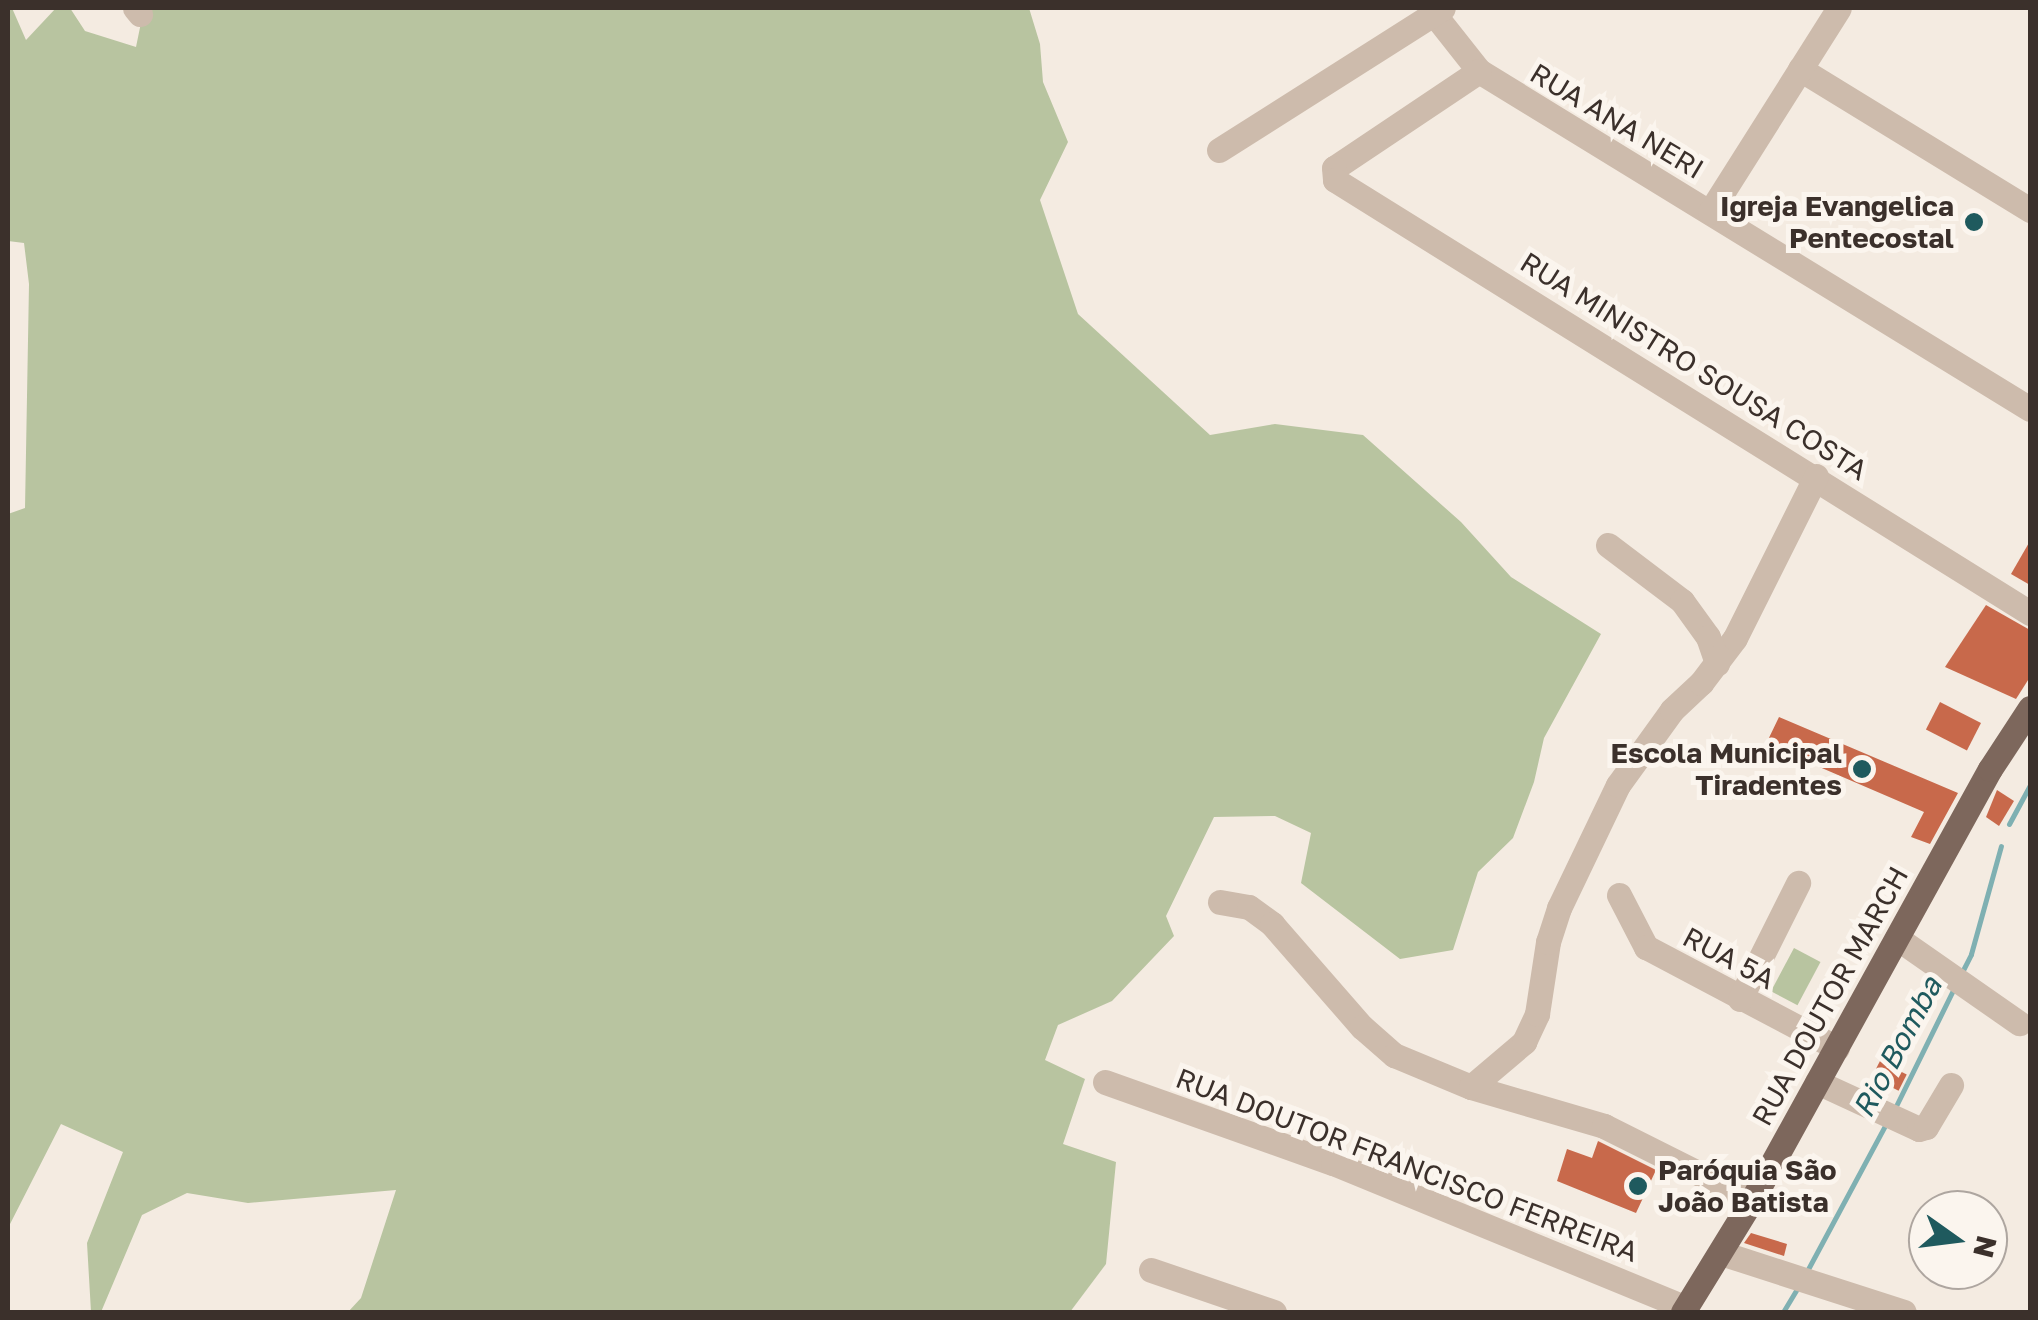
<!DOCTYPE html>
<html>
<head>
<meta charset="utf-8">
<style>
  body { margin:0 }
  #map { position:relative; width:2038px; height:1320px; overflow:hidden; background:#f4ebe1; font-family:"Golos Text",sans-serif }
  div>[style] { position:absolute }
  [style*='--x'] { left:calc(var(--x)*1px); top:calc(var(--y)*1px); width:calc(var(--w)*1px); rotate:calc(var(--a)*1deg) }
  .green>* { inset:0; background:#b8c4a0; transform-origin:0 0 }
  .stream>* { height:5px; margin:-2.5px; padding:0 2.5px; transform-origin:2.5px; border-radius:2.5px; background:#7fb0b2 }
  .building>* { inset:0; background:#c8694b; transform-origin:0 0 }
  .minor>* { height:25px; margin:-12.5px; padding:0 12.5px; transform-origin:12.5px; border-radius:12.5px; background:#cdbbac }
  .major>* { height:25px; margin:-12.5px; padding:0 12.5px; transform-origin:12.5px; border-radius:12.5px; background:#7d675c }
  .dots>* { width:28px; height:28px; translate:-50% -50%; box-sizing:border-box; border:5px solid #fbf5ee; border-radius:50% }
  span { translate:-50% -50%; white-space:nowrap; text-align:center; line-height:1.15; -webkit-text-stroke:10px #fbf5ee; paint-order:stroke }
  .street-label { font-size:28px; color:#3b302b }
  .poi-label { font-size:28px; color:#3b302b; font-weight:700 }
  .right { translate:-100% -50%; text-align:right }
  .left { translate:0 -50%; text-align:left }
  .water-label { font-size:30px; color:#1f5a5e; font-style:italic }
  .frame { position:absolute; inset:0; border:10px solid #3b302b; pointer-events:none }
  .north { position:absolute; left:1908px; top:1190px; width:100px; height:100px; box-sizing:border-box; background:#fbf5ee; border:2px solid #aea6a0; border-radius:50%; rotate:104deg; font-size:28px; font-weight:700; line-height:40px; text-align:center; color:#3b302b }
  .north::after { content:''; display:block; margin:auto; width:35px; height:45px; background:#1f5a5e; clip-path:polygon(50% 0,100% 100%,50% 72%,0 100%) }
</style>
</head>
<body>
<div id="map">
  <div class="green">
    <i style="clip-path:polygon(8px 8px,12px 8px,26px 40px,56px 8px,70px 8px,85px 31px,136px 47px,144px 8px,1029px 8px,1040px 44px,1043px 82px,1068px 142px,1040px 200px,1078px 314px,1210px 435px,1275px 424px,1363px 435px,1461px 522px,1511px 577px,1601px 634px,1544px 738px,1534px 782px,1513px 838px,1478px 872px,1453px 950px,1400px 959px,1301px 883px,1311px 833px,1275px 816px,1214px 817px,1166px 916px,1174px 936px,1112px 1001px,1058px 1025px,1045px 1060px,1085px 1079px,1063px 1144px,1116px 1162px,1106px 1264px,1070px 1312px,348px 1312px,361px 1298px,396px 1190px,248px 1203px,187px 1193px,142px 1215px,101px 1312px,91px 1312px,87px 1243px,123px 1152px,61px 1124px,8px 1228px,8px 514px,25px 508px,29px 284px,24px 243px,8px 241px)"></i>
    <i style="left:1794px;top:948px;width:30px;height:49px;rotate:28deg"></i>
  </div>
  <div class="stream">
    <i style="--x:2009;--y:824;--w:44;--a:-61.7"></i>
    <i style="--x:1961;--y:974;--w:22;--a:-63"></i>
    <i style="--x:1971;--y:954;--w:112;--a:-74.5"></i>
    <i style="--x:1895;--y:1108;--w:134;--a:-63.8"></i>
    <i style="--x:1807;--y:1271;--w:169;--a:-61.8"></i>
    <i style="--x:1783;--y:1312;--w:31;--a:-59"></i>
  </div>
  <div class="building">
    <i style="clip-path:polygon(2030px 541px,2030px 585px,2011px 574px)"></i>
    <i style="clip-path:polygon(1986px 605px,2030px 630px,2030px 677px,2016px 699px,1945px 667px)"></i>
    <i style="left:1940px;top:702px;width:46px;height:31px;rotate:27deg"></i>
    <i style="clip-path:polygon(1779px 717px,1958px 793px,1930px 844px,1911px 837px,1924px 812px,1766px 744px)"></i>
    <i style="clip-path:polygon(1997px 790px,2014px 801px,1999px 826px,1986px 817px)"></i>
    <i style="left:1880px;top:1061px;width:30px;height:18px;rotate:27deg"></i>
    <i style="clip-path:polygon(1598px 1141px,1656px 1170px,1636px 1213px,1557px 1181px,1567px 1149px,1592px 1158px)"></i>
    <i style="clip-path:polygon(1751px 1233px,1787px 1244px,1784px 1256px,1744px 1243px)"></i>
  </div>
  <div class="minor">
    <i style="--x:135;--y:8;--w:8;--a:50"></i>
    <i style="--x:1434;--y:14;--w:73;--a:51.7"></i>
    <i style="--x:1479;--y:71;--w:646;--a:31.53"></i>
    <i style="--x:1800;--y:69;--w:270;--a:31.5"></i>
    <i style="--x:1479;--y:71;--w:174;--a:146.2"></i>
    <i style="--x:1334;--y:168;--w:12;--a:85"></i>
    <i style="--x:1335;--y:180;--w:819;--a:31.92"></i>
    <i style="--x:1219;--y:150;--w:265;--a:-32.4"></i>
    <i style="--x:1710;--y:212;--w:241;--a:-57.7"></i>
    <i style="--x:1608;--y:545;--w:93;--a:37.1"></i>
    <i style="--x:1682;--y:601;--w:44;--a:54.2"></i>
    <i style="--x:1708;--y:637;--w:28;--a:71"></i>
    <i style="--x:1619;--y:895;--w:59;--a:62.6"></i>
    <i style="--x:1646;--y:947;--w:216;--a:27.9"></i>
    <i style="--x:1220;--y:902;--w:29;--a:10"></i>
    <i style="--x:1249;--y:907;--w:29;--a:36"></i>
    <i style="--x:1272;--y:924;--w:137;--a:48.9"></i>
    <i style="--x:1362;--y:1027;--w:43;--a:41.2"></i>
    <i style="--x:1394;--y:1055;--w:83;--a:22.6"></i>
    <i style="--x:1471;--y:1087;--w:139;--a:16.3"></i>
    <i style="--x:1604;--y:1126;--w:165;--a:26.6"></i>
    <i style="--x:1897;--y:938;--w:149;--a:34.9"></i>
    <i style="--x:1740;--y:999;--w:130;--a:-63.4"></i>
    <i style="--x:1105;--y:1082;--w:242;--a:19.6"></i>
    <i style="--x:1333;--y:1163;--w:382;--a:22.3"></i>
    <i style="--x:1817;--y:1082;--w:112;--a:24.7"></i>
    <i style="--x:1919;--y:1129;--w:7;--a:-16"></i>
    <i style="--x:1926;--y:1127;--w:49;--a:-59.2"></i>
    <i style="--x:1471;--y:1087;--w:70;--a:-40.3"></i>
    <i style="--x:1524;--y:1042;--w:31;--a:-65"></i>
    <i style="--x:1537;--y:1014;--w:73;--a:-81.3"></i>
    <i style="--x:1548;--y:942;--w:36;--a:-72"></i>
    <i style="--x:1559;--y:908;--w:136;--a:-64.4"></i>
    <i style="--x:1618;--y:785;--w:92;--a:-54.2"></i>
    <i style="--x:1672;--y:710;--w:40;--a:-43"></i>
    <i style="--x:1701;--y:683;--w:56;--a:-52.9"></i>
    <i style="--x:1735;--y:638;--w:181;--a:-63.4"></i>
    <i style="--x:1721;--y:1253;--w:192;--a:17.9"></i>
    <i style="--x:1151;--y:1270;--w:130;--a:18.9"></i>
  </div>
  <div class="major">
    <i style="--x:1683;--y:1312;--w:132;--a:-58.4"></i>
    <i style="--x:1752;--y:1200;--w:492;--a:-61.1"></i>
    <i style="--x:1990;--y:769;--w:73;--a:-56.7"></i>
  </div>
  <div class="dots">
    <i style="left:1974px;top:222px;background:#1f5a5e"></i>
    <i style="left:1862px;top:769px;background:#1f5a5e"></i>
    <i style="left:1638px;top:1186px;background:#1f5a5e"></i>
  </div>
  <div class="street-label">
    <span style="left:1617px;top:121px;rotate:31deg">RUA ANA NERI</span>
    <span style="left:1694px;top:366px;rotate:32deg">RUA MINISTRO SOUSA COSTA</span>
    <span style="left:1729px;top:958px;rotate:28deg">RUA 5A</span>
    <span style="left:1830px;top:996px;rotate:-61deg">RUA DOUTOR MARCH</span>
    <span style="left:1407px;top:1165px;rotate:21deg">RUA DOUTOR FRANCISCO FERREIRA</span>
  </div>
  <div class="poi-label">
    <span class="right" style="left:1954px;top:222px">Igreja Evangelica<br>Pentecostal</span>
    <span class="right" style="left:1842px;top:769px">Escola Municipal<br>Tiradentes</span>
    <span class="left" style="left:1658px;top:1186px">Paróquia São<br>João Batista</span>
  </div>
  <div class="water-label">
    <span style="left:1897px;top:1047px;rotate:-62deg">Rio Bomba</span>
  </div>
  <div class="frame"></div>
  <div class="north">N</div>
</div>
</body>
</html>
